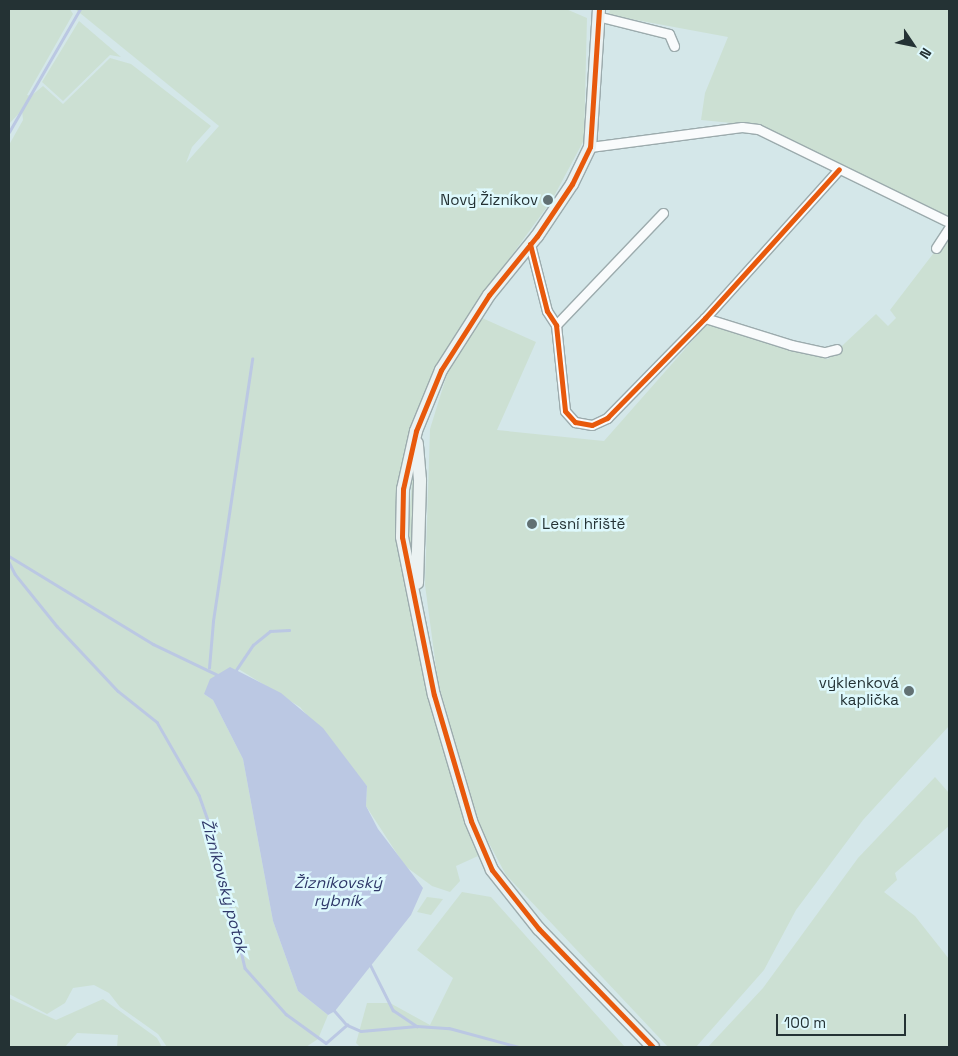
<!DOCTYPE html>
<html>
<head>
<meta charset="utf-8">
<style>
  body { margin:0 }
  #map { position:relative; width:958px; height:1056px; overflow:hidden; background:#d4e7e9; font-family:"Space Grotesk",sans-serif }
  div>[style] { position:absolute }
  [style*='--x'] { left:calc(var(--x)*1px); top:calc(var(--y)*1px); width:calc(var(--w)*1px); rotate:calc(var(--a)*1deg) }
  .green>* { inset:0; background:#cce0d3 }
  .water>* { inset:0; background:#bbc8e3 }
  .stream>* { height:2.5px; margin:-1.25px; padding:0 1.25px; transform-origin:1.25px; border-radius:1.25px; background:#bbc8e3 }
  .roads { filter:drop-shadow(1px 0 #9cabad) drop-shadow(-1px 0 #9cabad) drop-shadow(0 1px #9cabad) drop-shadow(0 -1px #9cabad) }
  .street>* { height:9px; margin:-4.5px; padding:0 4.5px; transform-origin:4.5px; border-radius:4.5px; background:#f9fbfc }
  .secondary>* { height:12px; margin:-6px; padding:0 6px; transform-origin:6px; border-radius:6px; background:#ebf2f2 }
  .cycleway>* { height:5px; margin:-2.5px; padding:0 2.5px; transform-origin:2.5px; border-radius:2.5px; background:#e8590c }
  .dots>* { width:14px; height:14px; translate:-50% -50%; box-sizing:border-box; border:2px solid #def9fd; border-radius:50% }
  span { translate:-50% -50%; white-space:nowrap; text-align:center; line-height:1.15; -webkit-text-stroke:5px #def9fd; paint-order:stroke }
  .poi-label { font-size:15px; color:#243234 }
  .right { translate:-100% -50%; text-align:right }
  .left { translate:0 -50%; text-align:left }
  .water-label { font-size:16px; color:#30396a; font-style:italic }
  .frame { position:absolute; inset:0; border:10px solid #243234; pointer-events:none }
  .north { position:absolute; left:888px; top:20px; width:50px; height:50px; -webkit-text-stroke:4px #def9fd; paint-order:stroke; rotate:124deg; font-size:14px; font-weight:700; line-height:20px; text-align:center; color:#243234 }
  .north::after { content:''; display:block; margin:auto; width:18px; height:22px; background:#243234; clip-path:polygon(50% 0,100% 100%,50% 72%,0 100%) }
  .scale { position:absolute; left:776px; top:1014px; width:130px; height:22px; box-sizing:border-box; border:2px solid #243234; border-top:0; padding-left:6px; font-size:15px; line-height:18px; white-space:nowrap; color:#243234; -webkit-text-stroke:4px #def9fd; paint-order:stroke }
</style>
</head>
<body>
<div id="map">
  <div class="green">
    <i style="clip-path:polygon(9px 9px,70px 9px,73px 14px,27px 95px,31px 96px,43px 86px,63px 104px,110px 58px,131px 64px,211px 126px,192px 147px,186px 163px,219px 126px,75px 9px,566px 9px,587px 18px,584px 140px,552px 200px,485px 292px,436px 368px,410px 429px,400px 489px,400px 538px,478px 856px,456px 866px,460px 881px,450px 892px,432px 886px,405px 866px,366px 806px,367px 786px,300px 707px,237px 668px,204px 694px,213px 700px,243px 759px,273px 921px,298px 991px,328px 1015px,318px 1039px,306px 1047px,167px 1047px,158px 1034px,120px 1007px,109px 993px,94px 985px,73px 988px,65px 1003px,47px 1014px,9px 994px,9px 145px,23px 120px,22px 110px,9px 124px)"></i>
    <i style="clip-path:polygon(610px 9px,949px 9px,949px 219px,763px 126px,701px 120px,705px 93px,728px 37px,609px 15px)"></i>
    <i style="clip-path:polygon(79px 21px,121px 57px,110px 55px,63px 101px,42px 82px)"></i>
    <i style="clip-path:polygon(949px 233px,949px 726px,863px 820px,796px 910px,764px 970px,696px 1047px,668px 1047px,506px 875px,476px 819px,438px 682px,425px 585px,430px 429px,448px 371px,480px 317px,536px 342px,497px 430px,604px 441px,708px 323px,828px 359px,876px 314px,888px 326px,896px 318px,890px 310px)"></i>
    <i style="clip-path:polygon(413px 470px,413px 557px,408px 533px)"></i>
    <i style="clip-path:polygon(935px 777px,949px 793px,949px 826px,895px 873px,897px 880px,884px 892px,915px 916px,949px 959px,949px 1047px,708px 1047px,763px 988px,858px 858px)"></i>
    <i style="clip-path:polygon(462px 892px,491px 897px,625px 1047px,360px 1047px,356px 1043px,367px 1003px,390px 1003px,430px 1025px,453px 978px,417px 950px)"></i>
    <i style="clip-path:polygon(427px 897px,443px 899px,431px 915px,417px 912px)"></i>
    <i style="clip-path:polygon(9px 998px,56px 1020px,103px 999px,157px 1038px,162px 1047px,117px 1047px,118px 1035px,77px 1033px,65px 1047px,9px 1047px)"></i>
  </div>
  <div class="water">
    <i style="clip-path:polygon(230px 667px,281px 693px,323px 728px,367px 786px,366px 806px,378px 829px,423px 888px,411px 915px,335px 1011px,328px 1015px,298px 991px,273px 921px,243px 759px,213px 700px,204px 694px,210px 679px)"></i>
  </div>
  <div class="stream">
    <i style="--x:9;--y:132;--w:142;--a:-60"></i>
    <i style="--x:9;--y:556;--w:169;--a:31.4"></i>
    <i style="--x:153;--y:644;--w:74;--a:25.5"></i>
    <i style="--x:9;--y:562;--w:13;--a:63"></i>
    <i style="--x:15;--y:574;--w:67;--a:51.1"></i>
    <i style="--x:57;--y:626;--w:89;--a:46.8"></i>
    <i style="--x:118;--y:691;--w:50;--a:38.5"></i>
    <i style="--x:157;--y:722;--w:84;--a:60.1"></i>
    <i style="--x:199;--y:795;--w:48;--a:70.4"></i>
    <i style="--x:215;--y:840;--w:131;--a:76.8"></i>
    <i style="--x:245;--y:968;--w:62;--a:48.3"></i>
    <i style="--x:286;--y:1014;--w:49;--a:35.9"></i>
    <i style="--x:326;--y:1043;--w:28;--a:-41"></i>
    <i style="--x:347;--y:1025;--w:15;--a:23"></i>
    <i style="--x:361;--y:1031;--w:56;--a:-5.1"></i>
    <i style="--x:417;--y:1026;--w:32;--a:4"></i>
    <i style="--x:449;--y:1028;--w:73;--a:15.2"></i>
    <i style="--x:209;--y:668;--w:47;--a:-85.1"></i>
    <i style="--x:213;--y:621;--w:265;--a:-81.5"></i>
    <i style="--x:236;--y:670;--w:30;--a:-56"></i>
    <i style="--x:253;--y:645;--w:22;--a:-39"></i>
    <i style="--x:270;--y:631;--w:19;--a:-3"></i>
    <i style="--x:369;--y:962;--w:54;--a:63.4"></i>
    <i style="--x:393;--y:1010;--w:29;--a:34"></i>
    <i style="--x:333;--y:1009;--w:21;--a:49"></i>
  </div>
  <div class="roads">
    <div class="street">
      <i style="--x:597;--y:16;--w:74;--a:14"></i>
      <i style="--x:669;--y:34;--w:13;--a:67"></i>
      <i style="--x:590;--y:147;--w:153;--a:-7.5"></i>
      <i style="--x:742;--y:127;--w:16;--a:7"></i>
      <i style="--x:758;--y:129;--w:212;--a:26"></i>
      <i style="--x:530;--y:244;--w:69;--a:75.8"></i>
      <i style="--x:547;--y:311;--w:17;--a:57"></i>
      <i style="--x:556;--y:325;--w:86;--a:84"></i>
      <i style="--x:565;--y:411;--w:15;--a:48"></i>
      <i style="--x:575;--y:422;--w:17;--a:10"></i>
      <i style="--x:592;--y:425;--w:17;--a:-25"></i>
      <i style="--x:607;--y:418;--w:140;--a:-45.6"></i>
      <i style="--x:705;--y:318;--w:200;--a:-48"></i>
      <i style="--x:936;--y:248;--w:24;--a:-57"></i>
      <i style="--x:705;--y:318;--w:90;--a:17.4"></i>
      <i style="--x:791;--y:345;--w:35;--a:12"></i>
      <i style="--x:825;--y:352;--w:12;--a:-14"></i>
      <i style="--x:556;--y:325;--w:155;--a:-46.3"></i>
    </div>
    <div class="secondary">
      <i style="--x:599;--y:9;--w:138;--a:93.7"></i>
      <i style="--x:590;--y:147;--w:41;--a:115.9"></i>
      <i style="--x:572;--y:184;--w:63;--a:123.9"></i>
      <i style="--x:537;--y:236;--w:76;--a:129.1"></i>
      <i style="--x:489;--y:295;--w:89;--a:122.6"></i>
      <i style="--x:441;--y:370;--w:66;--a:112.3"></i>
      <i style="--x:416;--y:431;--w:59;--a:102.6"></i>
      <i style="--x:403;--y:489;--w:48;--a:91.2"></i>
      <i style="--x:402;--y:537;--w:161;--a:78.6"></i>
      <i style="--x:434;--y:695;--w:131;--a:73.6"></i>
      <i style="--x:471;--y:821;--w:53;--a:66.8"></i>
      <i style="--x:492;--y:870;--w:75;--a:51.5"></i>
      <i style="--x:539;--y:929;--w:164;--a:46"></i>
      <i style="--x:417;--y:583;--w:103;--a:-88.3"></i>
      <i style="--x:420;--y:480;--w:37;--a:-95"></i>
    </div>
  </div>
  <div class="cycleway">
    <i style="--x:599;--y:9;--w:138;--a:93.7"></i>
    <i style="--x:590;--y:147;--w:41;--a:115.9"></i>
    <i style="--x:572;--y:184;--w:63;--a:123.9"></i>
    <i style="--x:537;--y:236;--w:76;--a:129.1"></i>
    <i style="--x:489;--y:295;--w:89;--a:122.6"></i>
    <i style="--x:441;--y:370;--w:66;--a:112.3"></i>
    <i style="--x:416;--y:431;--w:59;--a:102.6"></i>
    <i style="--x:403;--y:489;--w:48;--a:91.2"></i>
    <i style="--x:402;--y:537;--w:161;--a:78.6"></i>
    <i style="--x:434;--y:695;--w:131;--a:73.6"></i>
    <i style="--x:471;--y:821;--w:53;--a:66.8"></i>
    <i style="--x:492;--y:870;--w:75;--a:51.5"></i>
    <i style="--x:539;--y:929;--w:164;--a:46"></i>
    <i style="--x:530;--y:244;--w:69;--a:75.8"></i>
    <i style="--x:547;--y:311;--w:17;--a:57"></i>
    <i style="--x:556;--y:325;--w:86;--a:84"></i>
    <i style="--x:565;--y:411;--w:15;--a:48"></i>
    <i style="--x:575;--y:422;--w:17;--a:10"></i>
    <i style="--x:592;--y:425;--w:17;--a:-25"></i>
    <i style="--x:607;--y:418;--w:140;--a:-45.6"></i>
    <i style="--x:705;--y:318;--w:200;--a:-48"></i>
  </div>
  <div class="dots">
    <i style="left:548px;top:200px;background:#627173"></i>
    <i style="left:532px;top:524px;background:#627173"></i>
    <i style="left:909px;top:691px;background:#627173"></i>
  </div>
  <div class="poi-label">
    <span class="right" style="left:538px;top:200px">Nový Žizníkov</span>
    <span class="left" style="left:542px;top:524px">Lesní hřiště</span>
    <span class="right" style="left:899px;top:691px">výklenková<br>kaplička</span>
  </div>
  <div class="water-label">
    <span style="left:338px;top:892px">Žizníkovský<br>rybník</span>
    <span style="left:224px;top:886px;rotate:75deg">Žizníkovský potok</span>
  </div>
  <div class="frame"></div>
  <div class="north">N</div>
  <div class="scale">100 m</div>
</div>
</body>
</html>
